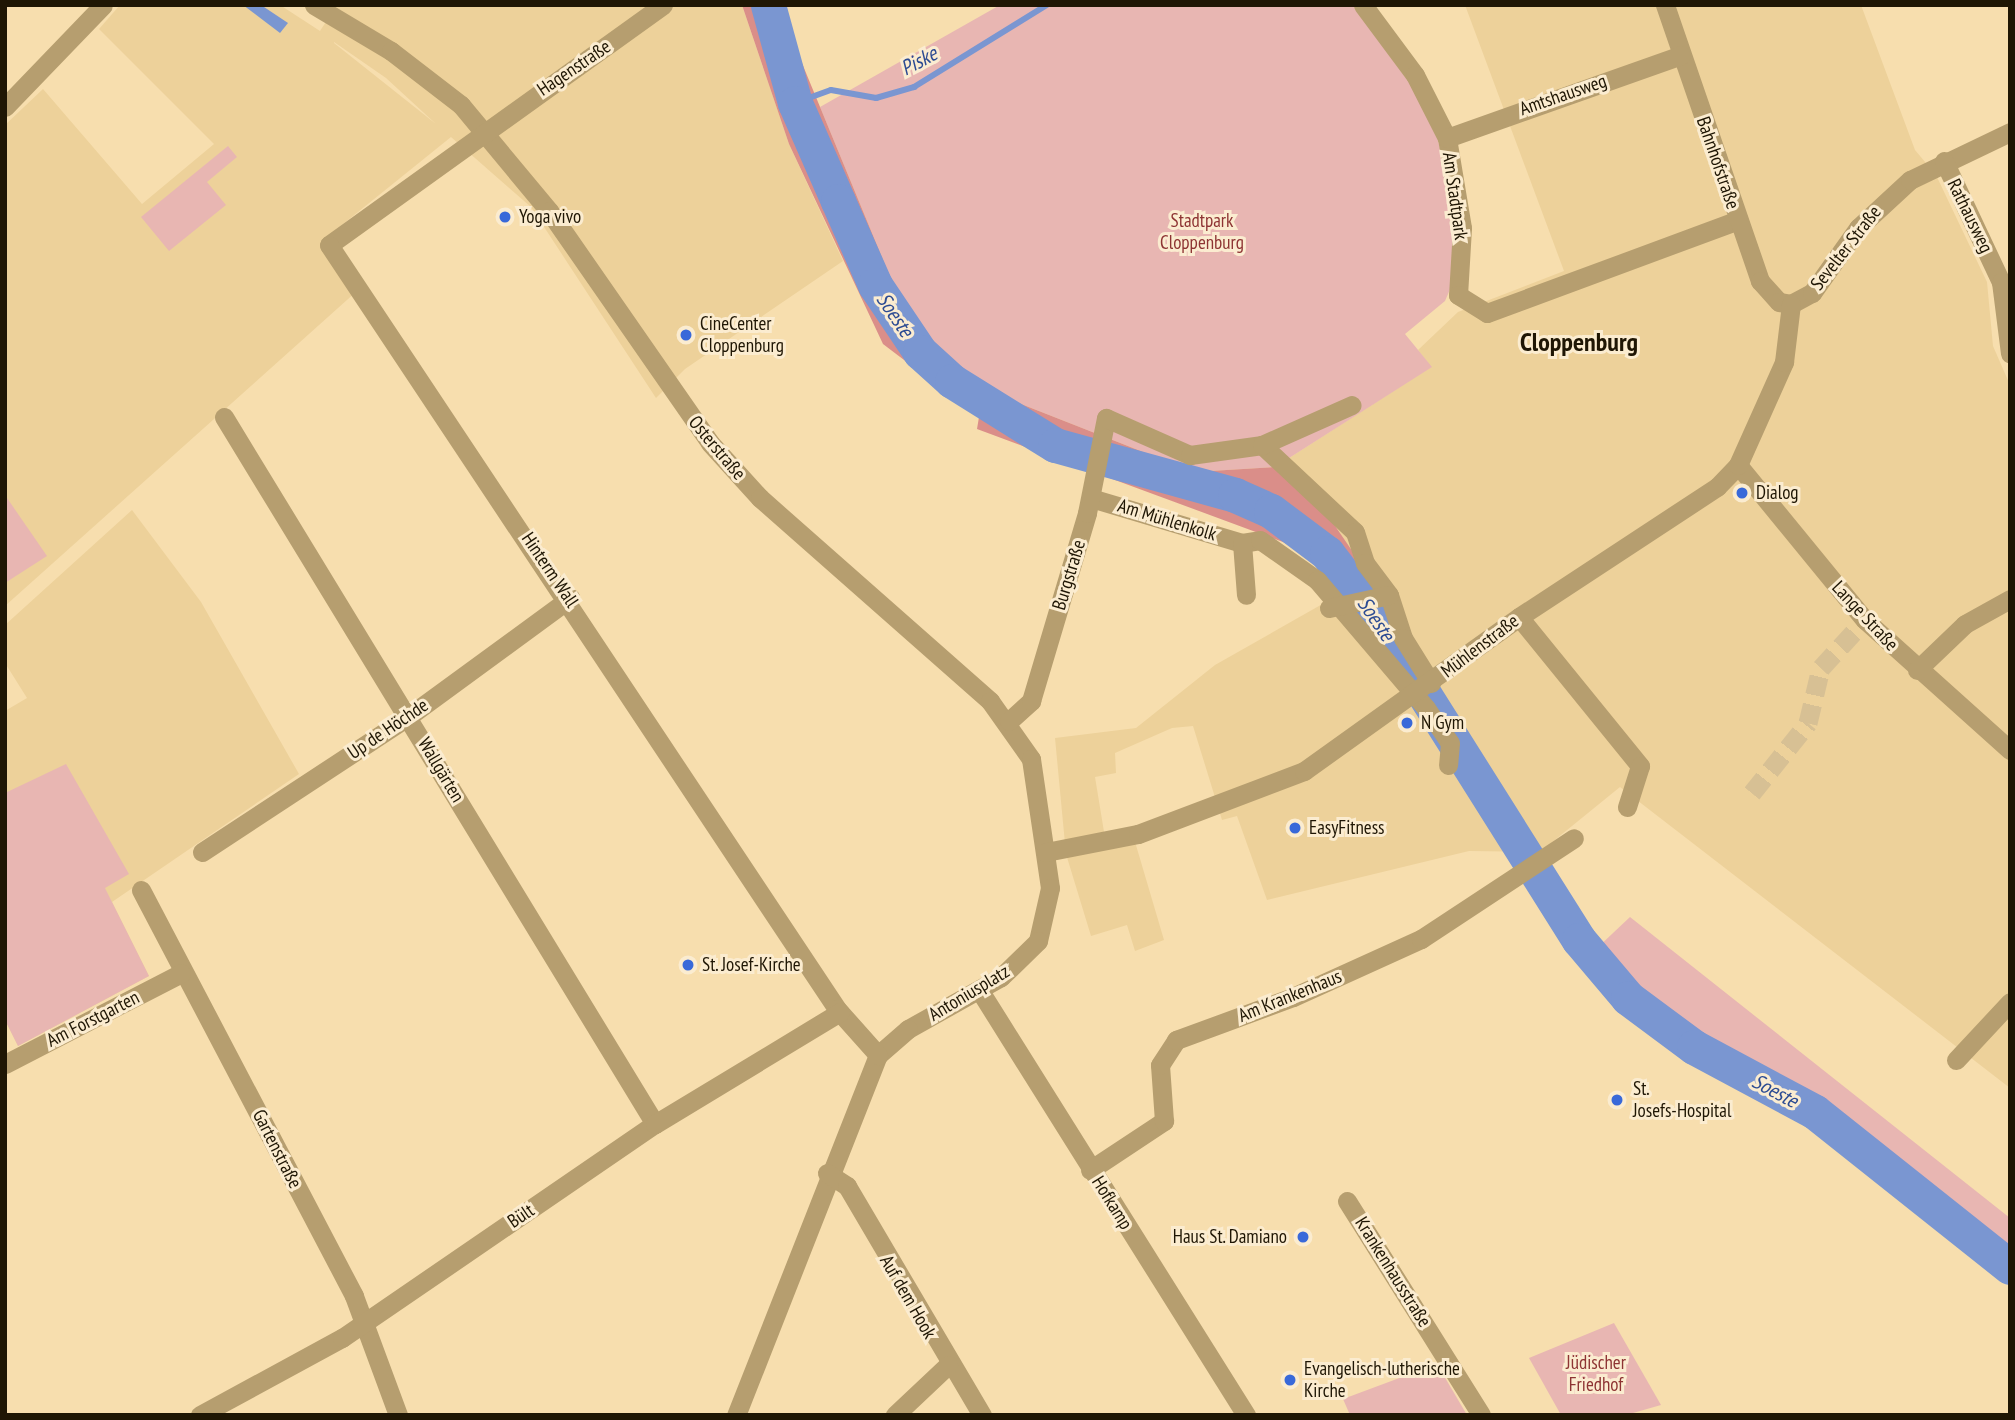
<!DOCTYPE html>
<html>
<head>
<meta charset="utf-8">
<style>
  body { margin:0 }
  #map { position:relative; width:2015px; height:1420px; overflow:hidden; background:#f7deae; font-family:"PT Sans Narrow",sans-serif }
  div>[style] { position:absolute }
  [style*='--x'] { left:calc(var(--x)*1px); top:calc(var(--y)*1px); width:calc(var(--w)*1px); rotate:calc(var(--a)*1deg) }
  .built>* { inset:0; background:#edd19a }
  .green>* { inset:0; background:#e8b6b2 }
  .forest>* { inset:0; background:#da8e89 }
  .water>* { inset:0; background:#7a96d1 }
  .stream>* { height:6px; margin:-3px; padding:0 3px; transform-origin:3px; border-radius:3px; background:#7a96d1 }
  .river>* { height:35px; margin:-17.5px; padding:0 17.5px; transform-origin:17.5px; border-radius:17.5px; background:#7a96d1 }
  .minor-tunnel>* { height:19px; margin-top:-9.5px; transform-origin:0; background:repeating-linear-gradient(90deg,#d7c094 0 19px,transparent 0 29px) }
  .minor>* { height:19px; margin:-9.5px; padding:0 9.5px; transform-origin:9.5px; border-radius:9.5px; background:#b69e6f }
  .dots>* { width:19px; height:19px; translate:-50% -50%; box-sizing:border-box; border:4px solid #fbecd0; border-radius:50% }
  span { translate:-50% -50%; white-space:nowrap; text-align:center; line-height:1.15; -webkit-text-stroke:6px #fbecd0; paint-order:stroke }
  .street-label { font-size:19px; color:#1f1604 }
  .poi-label { font-size:19px; color:#1f1604 }
  .left { translate:0 -50%; text-align:left }
  .right { translate:-100% -50%; text-align:right }
  .park-label { font-size:19px; color:#8e3433 }
  .water-label { font-size:21px; color:#2c4b92; font-style:italic }
  .district-label { font-size:26px; color:#1f1604; font-weight:700 }
  .frame { position:absolute; inset:0; border:7px solid #1f1604; pointer-events:none }
</style>
</head>
<body>
<div id="map">
  <div class="built">
    <i style="clip-path:polygon(evenodd,120px 5px,280px 5px,320px 31px,337px 5px,742px 5px,789px 144px,843px 261px,685px 369px,656px 398px,531px 207px,451px 137px,327px 237px,357px 291px,5px 606px,5px 125px,43px 89px,142px 204px,214px 144px,99px 29px,120px 5px,334px 42px,386px 78px,436px 124px,334px 43px,334px 42px)"></i>
    <i style="clip-path:polygon(1465px 5px,1861px 5px,1915px 150px,1936px 175px,1987px 282px,1993px 346px,2010px 385px,2010px 1088px,1620px 787px,1540px 852px,1469px 851px,1267px 900px,1237px 816px,1222px 820px,1193px 726px,1172px 728px,1115px 753px,1116px 773px,1095px 777px,1106px 844px,1133px 835px,1164px 940px,1135px 951px,1127px 925px,1091px 936px,1066px 854px,1055px 738px,1136px 728px,1215px 665px,1370px 577px,1275px 467px,1431px 367px,1418px 350px,1458px 312px,1564px 271px)"></i>
    <i style="clip-path:polygon(132px 510px,201px 602px,299px 774px,112px 902px,149px 976px,18px 1046px,5px 1020px,5px 711px,27px 698px,5px 663px,5px 625px)"></i>
  </div>
  <div class="green">
    <i style="clip-path:polygon(1000px 5px,1353px 5px,1411px 85px,1436px 132px,1448px 180px,1457px 273px,1445px 301px,1405px 334px,1432px 367px,1275px 467px,1194px 472px,952px 377px,912px 330px,820px 107px)"></i>
    <i style="clip-path:polygon(228px 146px,237px 157px,207px 182px,226px 205px,169px 251px,141px 217px)"></i>
    <i style="clip-path:polygon(5px 495px,47px 556px,5px 583px)"></i>
    <i style="clip-path:polygon(66px 764px,129px 874px,105px 888px,149px 976px,18px 1046px,5px 1020px,5px 793px)"></i>
    <i style="clip-path:polygon(1630px 917px,2010px 1218px,2010px 1259px,1845px 1125px,1674px 1025px,1629px 989px,1595px 950px)"></i>
    <i style="clip-path:polygon(1614px 1323px,1661px 1405px,1626px 1415px,1561px 1415px,1529px 1358px)"></i>
    <i style="clip-path:polygon(1437px 1364px,1467px 1415px,1350px 1415px,1343px 1399px)"></i>
  </div>
  <div class="forest">
    <i style="clip-path:polygon(742px 5px,778px 5px,912px 330px,952px 377px,1194px 472px,1275px 467px,1329px 517px,1370px 577px,1348px 591px,1314px 557px,1283px 542px,977px 429px,979px 417px,883px 344px,789px 144px)"></i>
  </div>
  <div class="water">
    <i style="clip-path:polygon(243px 5px,261px 5px,288px 23px,280px 33px)"></i>
  </div>
  <div class="stream">
    <i style="--x:795;--y:103;--w:38;--a:-20"></i>
    <i style="--x:831;--y:90;--w:46;--a:10.1"></i>
    <i style="--x:876;--y:98;--w:40;--a:-16"></i>
    <i style="--x:914;--y:87;--w:156;--a:-31.7"></i>
  </div>
  <div class="river">
    <i style="--x:768;--y:5;--w:102;--a:74.6"></i>
    <i style="--x:795;--y:103;--w:107;--a:66.3"></i>
    <i style="--x:838;--y:201;--w:92;--a:66.2"></i>
    <i style="--x:875;--y:285;--w:81;--a:56.1"></i>
    <i style="--x:920;--y:352;--w:43;--a:42.2"></i>
    <i style="--x:952;--y:381;--w:121;--a:31.9"></i>
    <i style="--x:1055;--y:445;--w:187;--a:15.5"></i>
    <i style="--x:1235;--y:495;--w:39;--a:24"></i>
    <i style="--x:1271;--y:511;--w:70;--a:36.9"></i>
    <i style="--x:1327;--y:553;--w:76;--a:52.5"></i>
    <i style="--x:1373;--y:613;--w:386;--a:57.8"></i>
    <i style="--x:1579;--y:940;--w:76;--a:49.8"></i>
    <i style="--x:1628;--y:998;--w:82;--a:36.6"></i>
    <i style="--x:1694;--y:1047;--w:137;--a:28.2"></i>
    <i style="--x:1815;--y:1112;--w:249;--a:38.5"></i>
  </div>
  <div class="minor-tunnel">
    <i style="--x:1752;--y:793;--w:90;--a:-51.3"></i>
    <i style="--x:1808;--y:723;--w:57;--a:-76.7"></i>
    <i style="--x:1821;--y:668;--w:49;--a:-47.5"></i>
  </div>
  <div class="minor">
    <i style="--x:314;--y:5;--w:90;--a:30.9"></i>
    <i style="--x:391;--y:51;--w:88;--a:37.6"></i>
    <i style="--x:461;--y:105;--w:138;--a:50.3"></i>
    <i style="--x:549;--y:211;--w:282;--a:55.2"></i>
    <i style="--x:710;--y:443;--w:74;--a:47.7"></i>
    <i style="--x:760;--y:498;--w:307;--a:41.4"></i>
    <i style="--x:990;--y:701;--w:71;--a:54.7"></i>
    <i style="--x:1031;--y:759;--w:130;--a:81.6"></i>
    <i style="--x:1050;--y:888;--w:54;--a:102.8"></i>
    <i style="--x:1038;--y:941;--w:52;--a:135.8"></i>
    <i style="--x:1001;--y:977;--w:107;--a:150.8"></i>
    <i style="--x:908;--y:1029;--w:40;--a:139"></i>
    <i style="--x:878;--y:1055;--w:387;--a:111.5"></i>
    <i style="--x:663;--y:5;--w:411;--a:144.3"></i>
    <i style="--x:329;--y:245;--w:917;--a:56.38"></i>
    <i style="--x:837;--y:1009;--w:62;--a:48.3"></i>
    <i style="--x:1363;--y:5;--w:87;--a:53.4"></i>
    <i style="--x:1415;--y:75;--w:71;--a:63.1"></i>
    <i style="--x:1447;--y:138;--w:91;--a:80.5"></i>
    <i style="--x:1462;--y:228;--w:67;--a:93.4"></i>
    <i style="--x:1458;--y:295;--w:34;--a:32"></i>
    <i style="--x:1487;--y:313;--w:268;--a:-20.3"></i>
    <i style="--x:1665;--y:5;--w:292;--a:71"></i>
    <i style="--x:1760;--y:281;--w:28;--a:48"></i>
    <i style="--x:1779;--y:302;--w:12;--a:9"></i>
    <i style="--x:1791;--y:304;--w:24;--a:-28"></i>
    <i style="--x:1812;--y:293;--w:80;--a:-54.7"></i>
    <i style="--x:1858;--y:228;--w:71;--a:-42.7"></i>
    <i style="--x:1910;--y:180;--w:111;--a:-25.6"></i>
    <i style="--x:5;--y:107;--w:141;--a:-46.1"></i>
    <i style="--x:1447;--y:138;--w:248;--a:-19.5"></i>
    <i style="--x:1944;--y:161;--w:134;--a:64.8"></i>
    <i style="--x:2001;--y:282;--w:72;--a:82.8"></i>
    <i style="--x:224;--y:417;--w:828;--a:58.63"></i>
    <i style="--x:1262;--y:445;--w:127;--a:43.1"></i>
    <i style="--x:1355;--y:532;--w:33;--a:72"></i>
    <i style="--x:1365;--y:563;--w:40;--a:53"></i>
    <i style="--x:1389;--y:595;--w:45;--a:72"></i>
    <i style="--x:1403;--y:638;--w:53;--a:58.1"></i>
    <i style="--x:1738;--y:465;--w:200;--a:50.7"></i>
    <i style="--x:1865;--y:620;--w:195;--a:41.9"></i>
    <i style="--x:1091;--y:498;--w:158;--a:16.6"></i>
    <i style="--x:1242;--y:543;--w:18;--a:-9"></i>
    <i style="--x:1260;--y:540;--w:70;--a:35.1"></i>
    <i style="--x:1317;--y:580;--w:168;--a:49.6"></i>
    <i style="--x:1426;--y:708;--w:42;--a:55.6"></i>
    <i style="--x:1450;--y:743;--w:22;--a:95"></i>
    <i style="--x:1242;--y:543;--w:52;--a:85.6"></i>
    <i style="--x:1329;--y:608;--w:61;--a:-12.2"></i>
    <i style="--x:1519;--y:617;--w:192;--a:50.9"></i>
    <i style="--x:1640;--y:766;--w:43;--a:107.6"></i>
    <i style="--x:1917;--y:670;--w:66;--a:-43.8"></i>
    <i style="--x:1965;--y:624;--w:51;--a:-29.1"></i>
    <i style="--x:1009;--y:721;--w:30;--a:-42"></i>
    <i style="--x:1031;--y:701;--w:196;--a:-73.4"></i>
    <i style="--x:1087;--y:513;--w:97;--a:-78.7"></i>
    <i style="--x:1106;--y:418;--w:92;--a:23.8"></i>
    <i style="--x:1190;--y:455;--w:73;--a:-7.9"></i>
    <i style="--x:1262;--y:445;--w:98;--a:-24"></i>
    <i style="--x:202;--y:852;--w:248;--a:-33.3"></i>
    <i style="--x:409;--y:716;--w:200;--a:-36.2"></i>
    <i style="--x:1046;--y:852;--w:94;--a:-11.1"></i>
    <i style="--x:1138;--y:834;--w:178;--a:-20.8"></i>
    <i style="--x:1304;--y:771;--w:264;--a:-35.6"></i>
    <i style="--x:1519;--y:617;--w:237;--a:-33.3"></i>
    <i style="--x:1717;--y:487;--w:30;--a:-46"></i>
    <i style="--x:1738;--y:465;--w:113;--a:-65.9"></i>
    <i style="--x:1784;--y:362;--w:58;--a:-83.1"></i>
    <i style="--x:141;--y:890;--w:458;--a:62.3"></i>
    <i style="--x:354;--y:1296;--w:127;--a:69.7"></i>
    <i style="--x:980;--y:991;--w:501;--a:57.9"></i>
    <i style="--x:1956;--y:1060;--w:79;--a:-47"></i>
    <i style="--x:5;--y:1064;--w:198;--a:-27.3"></i>
    <i style="--x:1090;--y:1170;--w:89;--a:-33.5"></i>
    <i style="--x:1164;--y:1121;--w:56;--a:-94.1"></i>
    <i style="--x:1160;--y:1065;--w:30;--a:-57"></i>
    <i style="--x:1176;--y:1040;--w:125;--a:-20.2"></i>
    <i style="--x:1293;--y:997;--w:141;--a:-24.4"></i>
    <i style="--x:1421;--y:939;--w:183;--a:-33.4"></i>
    <i style="--x:827;--y:1173;--w:24;--a:33"></i>
    <i style="--x:847;--y:1186;--w:266;--a:59.5"></i>
    <i style="--x:1347;--y:1201;--w:252;--a:57.9"></i>
    <i style="--x:200;--y:1415;--w:162;--a:-28.5"></i>
    <i style="--x:342;--y:1338;--w:379;--a:-34.4"></i>
    <i style="--x:655;--y:1124;--w:216;--a:-31.2"></i>
    <i style="--x:895;--y:1415;--w:73;--a:-43.3"></i>
  </div>
  <div class="dots">
    <i style="left:505px;top:217px;background:#3969d9"></i>
    <i style="left:686px;top:335px;background:#3969d9"></i>
    <i style="left:1742px;top:493px;background:#3969d9"></i>
    <i style="left:1407px;top:723px;background:#3969d9"></i>
    <i style="left:1295px;top:828px;background:#3969d9"></i>
    <i style="left:688px;top:965px;background:#3969d9"></i>
    <i style="left:1617px;top:1100px;background:#3969d9"></i>
    <i style="left:1303px;top:1237px;background:#3969d9"></i>
    <i style="left:1290px;top:1380px;background:#3969d9"></i>
  </div>
  <div class="street-label">
    <span style="left:574px;top:68px;rotate:-34deg">Hagenstraße</span>
    <span style="left:1563px;top:95px;rotate:-19deg">Amtshausweg</span>
    <span style="left:1718px;top:163px;rotate:71deg">Bahnhofstraße</span>
    <span style="left:1455px;top:196px;rotate:82deg">Am Stadtpark</span>
    <span style="left:1970px;top:216px;rotate:64deg">Rathausweg</span>
    <span style="left:1846px;top:248px;rotate:-52deg">Sevelter Straße</span>
    <span style="left:717px;top:448px;rotate:50deg">Osterstraße</span>
    <span style="left:1167px;top:520px;rotate:17deg">Am Mühlenkolk</span>
    <span style="left:550px;top:570px;rotate:56deg">Hinterm Wall</span>
    <span style="left:1069px;top:575px;rotate:-73deg">Burgstraße</span>
    <span style="left:1865px;top:616px;rotate:47deg">Lange Straße</span>
    <span style="left:1480px;top:646px;rotate:-37deg">Mühlenstraße</span>
    <span style="left:388px;top:729px;rotate:-34deg">Up de Höchde</span>
    <span style="left:441px;top:770px;rotate:59deg">Wallgärten</span>
    <span style="left:969px;top:993px;rotate:-31deg">Antoniusplatz</span>
    <span style="left:1290px;top:996px;rotate:-22deg">Am Krankenhaus</span>
    <span style="left:93px;top:1019px;rotate:-27deg">Am Forstgarten</span>
    <span style="left:277px;top:1149px;rotate:63deg">Gartenstraße</span>
    <span style="left:1112px;top:1203px;rotate:58deg">Hofkamp</span>
    <span style="left:521px;top:1216px;rotate:-34deg">Bült</span>
    <span style="left:1393px;top:1272px;rotate:58deg">Krankenhausstraße</span>
    <span style="left:908px;top:1297px;rotate:60deg">Auf dem Hook</span>
  </div>
  <div class="poi-label">
    <span class="left" style="left:519px;top:217px">Yoga vivo</span>
    <span class="left" style="left:700px;top:335px">CineCenter<br>Cloppenburg</span>
    <span class="left" style="left:1756px;top:493px">Dialog</span>
    <span class="left" style="left:1421px;top:723px">N Gym</span>
    <span class="left" style="left:1309px;top:828px">EasyFitness</span>
    <span class="left" style="left:702px;top:965px">St. Josef-Kirche</span>
    <span class="left" style="left:1633px;top:1100px">St.<br>Josefs-Hospital</span>
    <span class="right" style="left:1287px;top:1237px">Haus St. Damiano</span>
    <span class="left" style="left:1304px;top:1380px">Evangelisch-lutherische<br>Kirche</span>
  </div>
  <div class="park-label">
    <span style="left:1202px;top:232px">Stadtpark<br>Cloppenburg</span>
    <span style="left:1596px;top:1374px">Jüdischer<br>Friedhof</span>
  </div>
  <div class="water-label">
    <span style="left:919px;top:61px;rotate:-28deg">Piske</span>
    <span style="left:895px;top:315px;rotate:56deg">Soeste</span>
    <span style="left:1376px;top:619px;rotate:56deg">Soeste</span>
    <span style="left:1775px;top:1091px;rotate:28deg">Soeste</span>
  </div>
  <div class="district-label">
    <span style="left:1579px;top:342px">Cloppenburg</span>
  </div>
  <div class="frame"></div>
</div>
</body>
</html>
